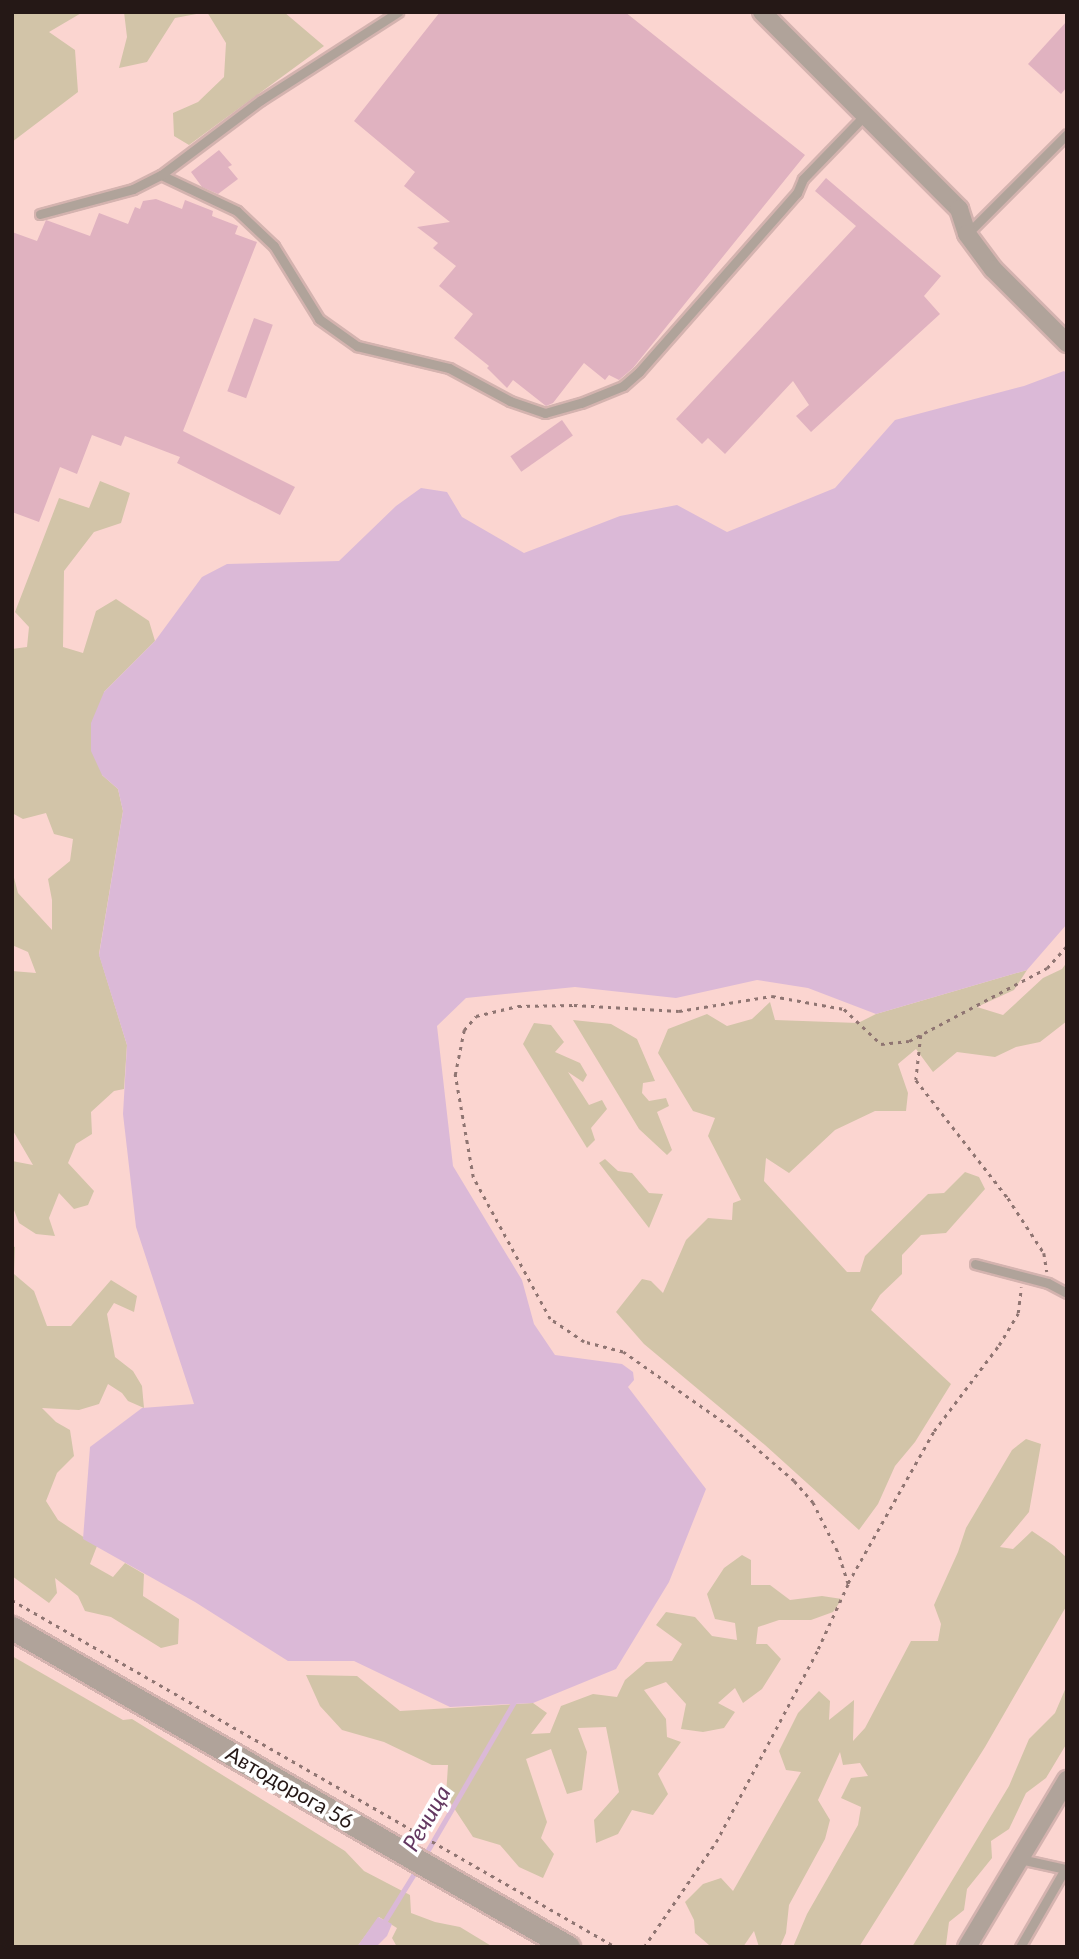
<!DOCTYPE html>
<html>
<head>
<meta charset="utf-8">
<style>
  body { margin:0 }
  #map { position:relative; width:1079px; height:1959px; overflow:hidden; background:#fbd5d0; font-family:Lato,sans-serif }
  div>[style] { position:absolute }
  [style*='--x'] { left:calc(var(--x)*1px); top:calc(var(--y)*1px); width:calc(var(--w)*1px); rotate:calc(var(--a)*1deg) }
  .green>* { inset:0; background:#d2c4a8 }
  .water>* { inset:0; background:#dbb9d7 }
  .stream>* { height:4.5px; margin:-2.25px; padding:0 2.25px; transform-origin:2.25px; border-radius:2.25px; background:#dbb9d7 }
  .building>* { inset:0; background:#e0b2c0; transform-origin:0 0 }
  .path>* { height:2.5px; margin-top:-1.25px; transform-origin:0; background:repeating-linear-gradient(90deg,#8f7572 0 3.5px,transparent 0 8.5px) }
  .roads { filter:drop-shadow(2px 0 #d4b3af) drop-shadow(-2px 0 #d4b3af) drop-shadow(0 2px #d4b3af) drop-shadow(0 -2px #d4b3af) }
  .service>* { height:9px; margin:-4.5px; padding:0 4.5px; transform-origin:4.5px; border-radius:4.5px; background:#b0a39a }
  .minor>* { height:18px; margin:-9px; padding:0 9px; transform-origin:9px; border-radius:9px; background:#b0a39a }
  .tertiary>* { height:23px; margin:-11.5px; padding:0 11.5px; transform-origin:11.5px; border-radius:11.5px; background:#b0a39a }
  span { translate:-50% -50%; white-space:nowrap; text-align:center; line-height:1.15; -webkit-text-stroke:7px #fff; paint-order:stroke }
  .street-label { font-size:21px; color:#251816 }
  .water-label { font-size:23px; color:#633760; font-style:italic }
  .frame { position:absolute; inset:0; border:14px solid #251816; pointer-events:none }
</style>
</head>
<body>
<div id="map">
  <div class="green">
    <i style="clip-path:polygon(12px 12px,83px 12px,49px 32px,75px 50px,78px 92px,12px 142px)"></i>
    <i style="clip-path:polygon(124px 12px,284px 12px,324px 46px,189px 145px,174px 136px,173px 113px,198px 102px,224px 77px,226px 43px,207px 12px,175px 18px,147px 62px,119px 68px,127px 37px)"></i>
    <i style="clip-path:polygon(100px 481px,130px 493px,121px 523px,94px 532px,64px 571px,63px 647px,83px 653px,96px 611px,116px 599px,149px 621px,155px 641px,104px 692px,102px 775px,118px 789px,123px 811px,99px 954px,127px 1045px,124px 1089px,114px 1091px,91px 1112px,92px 1134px,76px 1144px,68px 1163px,94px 1191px,88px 1205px,74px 1209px,59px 1193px,49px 1218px,55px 1236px,36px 1234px,19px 1223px,12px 1205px,12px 1161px,33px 1165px,12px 1129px,12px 971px,36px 973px,28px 952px,12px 945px,12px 870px,18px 893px,52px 930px,52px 900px,48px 879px,70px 861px,73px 839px,54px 834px,46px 813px,23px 819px,12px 813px,12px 649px,27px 647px,29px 627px,15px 612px,59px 498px,89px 508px)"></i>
    <i style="clip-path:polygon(1067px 962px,1067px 1021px,1040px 1042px,1016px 1047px,995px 1057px,957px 1052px,933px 1072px,916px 1049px,898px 1064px,908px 1093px,906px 1111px,875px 1111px,835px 1130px,789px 1173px,766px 1158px,764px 1181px,847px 1272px,860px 1272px,865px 1256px,928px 1194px,944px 1193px,965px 1172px,979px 1177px,985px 1189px,946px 1233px,921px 1235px,902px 1255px,902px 1274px,880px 1295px,871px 1310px,951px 1384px,915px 1442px,895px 1466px,878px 1504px,859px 1530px,765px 1445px,644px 1344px,616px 1312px,642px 1279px,651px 1281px,663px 1293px,686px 1240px,708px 1218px,732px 1220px,733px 1203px,741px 1200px,708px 1136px,715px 1118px,693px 1111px,658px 1053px,668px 1029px,707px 1014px,727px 1026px,752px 1019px,770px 1002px,775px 1020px,858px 1023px,876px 1014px,1027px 970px,1014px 990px,977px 1007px,1003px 1015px,1043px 978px,1062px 969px)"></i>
    <i style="clip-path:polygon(573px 1020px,611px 1024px,637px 1039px,655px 1081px,643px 1083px,642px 1093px,649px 1101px,666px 1098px,669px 1106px,657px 1112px,672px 1150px,667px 1155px,639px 1129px)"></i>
    <i style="clip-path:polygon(534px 1023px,551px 1025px,564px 1042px,555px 1052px,580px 1063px,587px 1075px,583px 1082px,568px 1072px,589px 1105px,602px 1100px,607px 1109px,591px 1128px,595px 1140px,587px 1148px,523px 1044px)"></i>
    <i style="clip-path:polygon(605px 1159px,618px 1171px,632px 1173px,649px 1193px,663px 1194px,649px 1228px,599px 1163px)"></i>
    <i style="clip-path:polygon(12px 1246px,15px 1247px,14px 1274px,34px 1291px,47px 1326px,71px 1326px,111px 1280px,137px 1296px,134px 1312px,114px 1303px,107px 1314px,115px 1357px,133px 1371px,142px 1386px,144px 1408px,128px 1401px,122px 1393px,108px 1384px,99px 1404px,79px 1410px,42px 1408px,56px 1422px,70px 1430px,74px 1456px,57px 1473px,46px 1501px,58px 1520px,97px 1546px,90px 1564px,113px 1577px,125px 1563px,144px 1574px,143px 1596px,179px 1619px,178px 1644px,161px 1648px,111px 1617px,85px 1611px,78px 1596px,55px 1578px,57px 1593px,49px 1603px,12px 1576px)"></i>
    <i style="clip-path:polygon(1026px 1439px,1041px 1444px,1029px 1512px,1000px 1547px,1013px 1549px,1032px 1531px,1054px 1546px,1067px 1558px,1067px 1605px,985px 1747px,859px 1947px,793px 1947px,807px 1914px,858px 1825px,861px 1807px,841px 1798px,851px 1778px,868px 1776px,860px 1763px,843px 1765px,840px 1752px,818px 1800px,830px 1820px,825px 1839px,789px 1905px,786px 1933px,780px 1947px,759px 1947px,754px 1931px,743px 1947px,709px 1945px,695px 1933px,694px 1920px,685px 1902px,703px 1884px,721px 1878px,733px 1891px,801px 1772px,786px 1770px,779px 1751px,798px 1713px,819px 1691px,830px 1701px,829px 1720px,854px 1700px,853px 1741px,865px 1728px,911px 1641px,938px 1641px,941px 1624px,934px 1605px,958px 1552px,966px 1528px,1012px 1450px)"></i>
    <i style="clip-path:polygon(742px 1555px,751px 1560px,751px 1585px,770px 1585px,790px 1600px,822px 1596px,842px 1599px,833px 1612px,811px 1620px,779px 1620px,758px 1627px,756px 1644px,767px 1644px,781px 1659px,762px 1689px,743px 1703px,735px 1688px,718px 1703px,735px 1712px,724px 1728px,703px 1732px,681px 1729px,686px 1704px,666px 1682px,644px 1690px,666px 1719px,667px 1737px,681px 1742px,658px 1774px,668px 1794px,653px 1815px,632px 1810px,618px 1834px,596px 1843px,594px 1820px,619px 1792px,606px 1727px,578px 1728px,587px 1752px,582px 1790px,567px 1794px,551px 1749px,526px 1759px,547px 1822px,541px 1838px,554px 1854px,543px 1878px,519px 1867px,500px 1845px,473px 1837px,446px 1796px,448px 1765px,432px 1765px,384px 1742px,342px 1730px,320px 1706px,306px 1675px,357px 1676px,400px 1711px,533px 1703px,547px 1713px,531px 1734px,550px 1733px,561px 1706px,593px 1694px,617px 1697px,625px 1680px,646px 1662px,672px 1661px,682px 1644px,656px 1625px,666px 1612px,695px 1617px,712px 1636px,737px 1640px,735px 1623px,715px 1619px,707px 1594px,724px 1568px)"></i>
    <i style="clip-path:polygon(12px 1656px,123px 1720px,132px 1719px,345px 1851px,364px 1871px,410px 1895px,411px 1913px,435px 1922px,460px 1927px,493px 1947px,397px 1947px,392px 1938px,397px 1928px,379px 1917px,357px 1947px,12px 1947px)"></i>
    <i style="clip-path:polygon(1067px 1685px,1067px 1743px,1046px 1778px,1026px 1793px,1009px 1829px,991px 1841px,992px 1858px,967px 1889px,964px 1910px,949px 1922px,946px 1945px,912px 1947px,1009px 1786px,1029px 1739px,1055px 1713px)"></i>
  </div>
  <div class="water">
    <i style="clip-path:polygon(1064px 371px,1067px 374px,1067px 924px,1027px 970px,876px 1014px,808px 988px,757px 980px,676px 998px,575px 987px,466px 998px,437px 1026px,453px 1166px,522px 1280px,534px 1324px,555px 1355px,622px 1364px,633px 1372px,634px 1380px,628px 1387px,706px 1489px,669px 1582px,616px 1669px,533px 1703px,450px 1707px,354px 1661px,288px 1661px,195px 1602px,83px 1539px,90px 1447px,142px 1408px,194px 1404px,136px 1227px,123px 1114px,127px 1045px,99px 955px,123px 811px,118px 789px,102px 775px,91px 751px,91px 723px,104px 692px,155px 641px,202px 577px,227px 564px,339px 561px,396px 506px,421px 488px,447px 492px,462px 517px,524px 553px,620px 516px,677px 505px,727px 532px,835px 488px,895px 420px,1024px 386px)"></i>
    <i style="clip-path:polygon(378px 1917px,392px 1924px,387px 1936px,376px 1947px,357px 1947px)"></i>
  </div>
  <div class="stream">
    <i style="--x:425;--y:1855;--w:175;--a:-59.8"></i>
    <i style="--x:383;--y:1924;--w:65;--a:-58.3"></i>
  </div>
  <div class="building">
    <i style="clip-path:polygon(440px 12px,625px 12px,805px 155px,633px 368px,619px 380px,609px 375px,605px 380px,584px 363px,553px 403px,546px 406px,513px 380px,507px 388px,487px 368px,489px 366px,454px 338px,473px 314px,439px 286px,456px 266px,433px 248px,438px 243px,417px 227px,450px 222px,404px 186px,415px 172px,354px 121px)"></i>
    <i style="clip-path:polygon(1067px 21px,1067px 87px,1061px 94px,1028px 64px)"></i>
    <i style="clip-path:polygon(219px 150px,232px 165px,228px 167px,238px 179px,218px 194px,202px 187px,191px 172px)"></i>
    <i style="clip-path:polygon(826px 178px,941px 276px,924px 296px,940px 314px,811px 432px,796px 416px,809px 405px,793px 381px,725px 454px,708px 438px,702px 444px,676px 419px,856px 226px,815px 191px)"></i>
    <i style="clip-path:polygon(156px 199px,182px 209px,185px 200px,213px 211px,212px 216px,238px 226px,235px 234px,257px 242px,183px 431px,295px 487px,280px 515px,177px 463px,180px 457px,125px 436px,121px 446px,92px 435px,77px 474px,60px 467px,39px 522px,12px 512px,12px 232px,37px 241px,46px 220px,90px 236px,99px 213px,128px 224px,135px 207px,140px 209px,143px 201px)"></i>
    <i style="left:254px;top:318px;width:20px;height:78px;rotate:20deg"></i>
    <i style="left:562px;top:420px;width:19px;height:63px;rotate:55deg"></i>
  </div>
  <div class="path">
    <i style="--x:921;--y:1035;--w:45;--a:96.3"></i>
    <i style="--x:916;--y:1080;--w:150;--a:52.1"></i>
    <i style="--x:1008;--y:1198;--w:66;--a:56.8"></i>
    <i style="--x:1044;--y:1253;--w:19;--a:81"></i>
    <i style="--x:848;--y:1583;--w:175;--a:-60.5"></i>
    <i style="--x:934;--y:1431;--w:108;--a:-52.9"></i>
    <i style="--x:999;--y:1345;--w:37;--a:-59"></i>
    <i style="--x:1018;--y:1313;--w:26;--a:-83"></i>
    <i style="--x:12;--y:1600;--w:697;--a:29.88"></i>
    <i style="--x:644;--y:1947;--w:127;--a:-55.6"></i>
    <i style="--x:716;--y:1842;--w:218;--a:-62.1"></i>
    <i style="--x:818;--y:1649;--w:72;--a:-65.2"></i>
    <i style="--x:848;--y:1584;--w:35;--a:-108"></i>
    <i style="--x:837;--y:1551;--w:54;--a:-116.6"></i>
    <i style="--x:813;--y:1503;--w:29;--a:-131"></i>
    <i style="--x:794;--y:1481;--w:75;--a:-139.3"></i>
    <i style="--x:737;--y:1432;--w:139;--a:-144.9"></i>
    <i style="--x:623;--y:1352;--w:40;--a:-165.6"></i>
    <i style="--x:584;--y:1342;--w:41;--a:-145.9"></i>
    <i style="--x:550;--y:1319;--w:162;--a:-118.5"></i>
    <i style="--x:473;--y:1177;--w:104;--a:-100"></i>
    <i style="--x:455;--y:1075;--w:46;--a:-78.7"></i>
    <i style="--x:464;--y:1030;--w:18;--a:-49"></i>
    <i style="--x:476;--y:1016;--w:43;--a:-13.4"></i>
    <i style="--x:518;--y:1006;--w:56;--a:-1"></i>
    <i style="--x:574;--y:1005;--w:105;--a:3.3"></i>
    <i style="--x:679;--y:1011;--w:94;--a:-9.2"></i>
    <i style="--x:772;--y:996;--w:73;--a:10.2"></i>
    <i style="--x:844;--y:1009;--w:51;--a:43.4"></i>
    <i style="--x:881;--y:1044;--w:28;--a:-6"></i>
    <i style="--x:909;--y:1041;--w:156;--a:-27.9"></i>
    <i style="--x:1047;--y:968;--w:30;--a:-48"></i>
  </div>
  <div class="roads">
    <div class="service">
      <i style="--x:161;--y:175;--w:84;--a:25.3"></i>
      <i style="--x:237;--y:211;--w:51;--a:43.4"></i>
      <i style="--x:274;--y:246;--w:86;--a:58.3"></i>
      <i style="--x:319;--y:319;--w:47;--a:35.4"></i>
      <i style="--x:357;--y:346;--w:95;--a:13.4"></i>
      <i style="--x:449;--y:368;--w:69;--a:28.4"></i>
      <i style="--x:510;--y:401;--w:37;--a:19"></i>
      <i style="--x:545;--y:413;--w:37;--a:-16"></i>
      <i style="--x:581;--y:403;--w:45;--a:-22"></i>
      <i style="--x:623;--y:386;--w:21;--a:-41"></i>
      <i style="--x:639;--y:372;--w:239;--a:-48.6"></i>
      <i style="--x:797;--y:193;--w:15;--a:-67"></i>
      <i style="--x:803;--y:179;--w:91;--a:-45.9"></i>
      <i style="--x:40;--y:214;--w:96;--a:-15"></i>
      <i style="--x:133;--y:189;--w:31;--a:-27"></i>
      <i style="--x:161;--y:175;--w:125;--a:-36.9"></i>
      <i style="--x:261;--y:100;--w:163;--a:-32.7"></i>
      <i style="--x:967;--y:234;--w:141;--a:-45"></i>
      <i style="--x:975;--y:1264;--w:75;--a:14.6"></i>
      <i style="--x:1048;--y:1283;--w:21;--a:28"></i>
      <i style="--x:1020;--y:1859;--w:46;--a:12.5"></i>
      <i style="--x:1065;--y:1869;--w:90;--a:120"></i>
    </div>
    <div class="minor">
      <i style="--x:762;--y:12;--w:279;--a:45"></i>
      <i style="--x:959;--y:209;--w:26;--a:72"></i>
      <i style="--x:967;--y:234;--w:44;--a:53.4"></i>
      <i style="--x:993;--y:269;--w:105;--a:45"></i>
      <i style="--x:967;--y:1947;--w:195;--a:-59.1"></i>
    </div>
    <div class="tertiary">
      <i style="--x:12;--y:1628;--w:641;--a:29.84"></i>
    </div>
  </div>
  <div class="street-label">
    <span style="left:290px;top:1787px;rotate:30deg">Автодорога 56</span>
  </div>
  <div class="water-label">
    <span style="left:426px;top:1818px;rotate:-60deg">Речица</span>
  </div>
  <div class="frame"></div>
</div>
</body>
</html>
